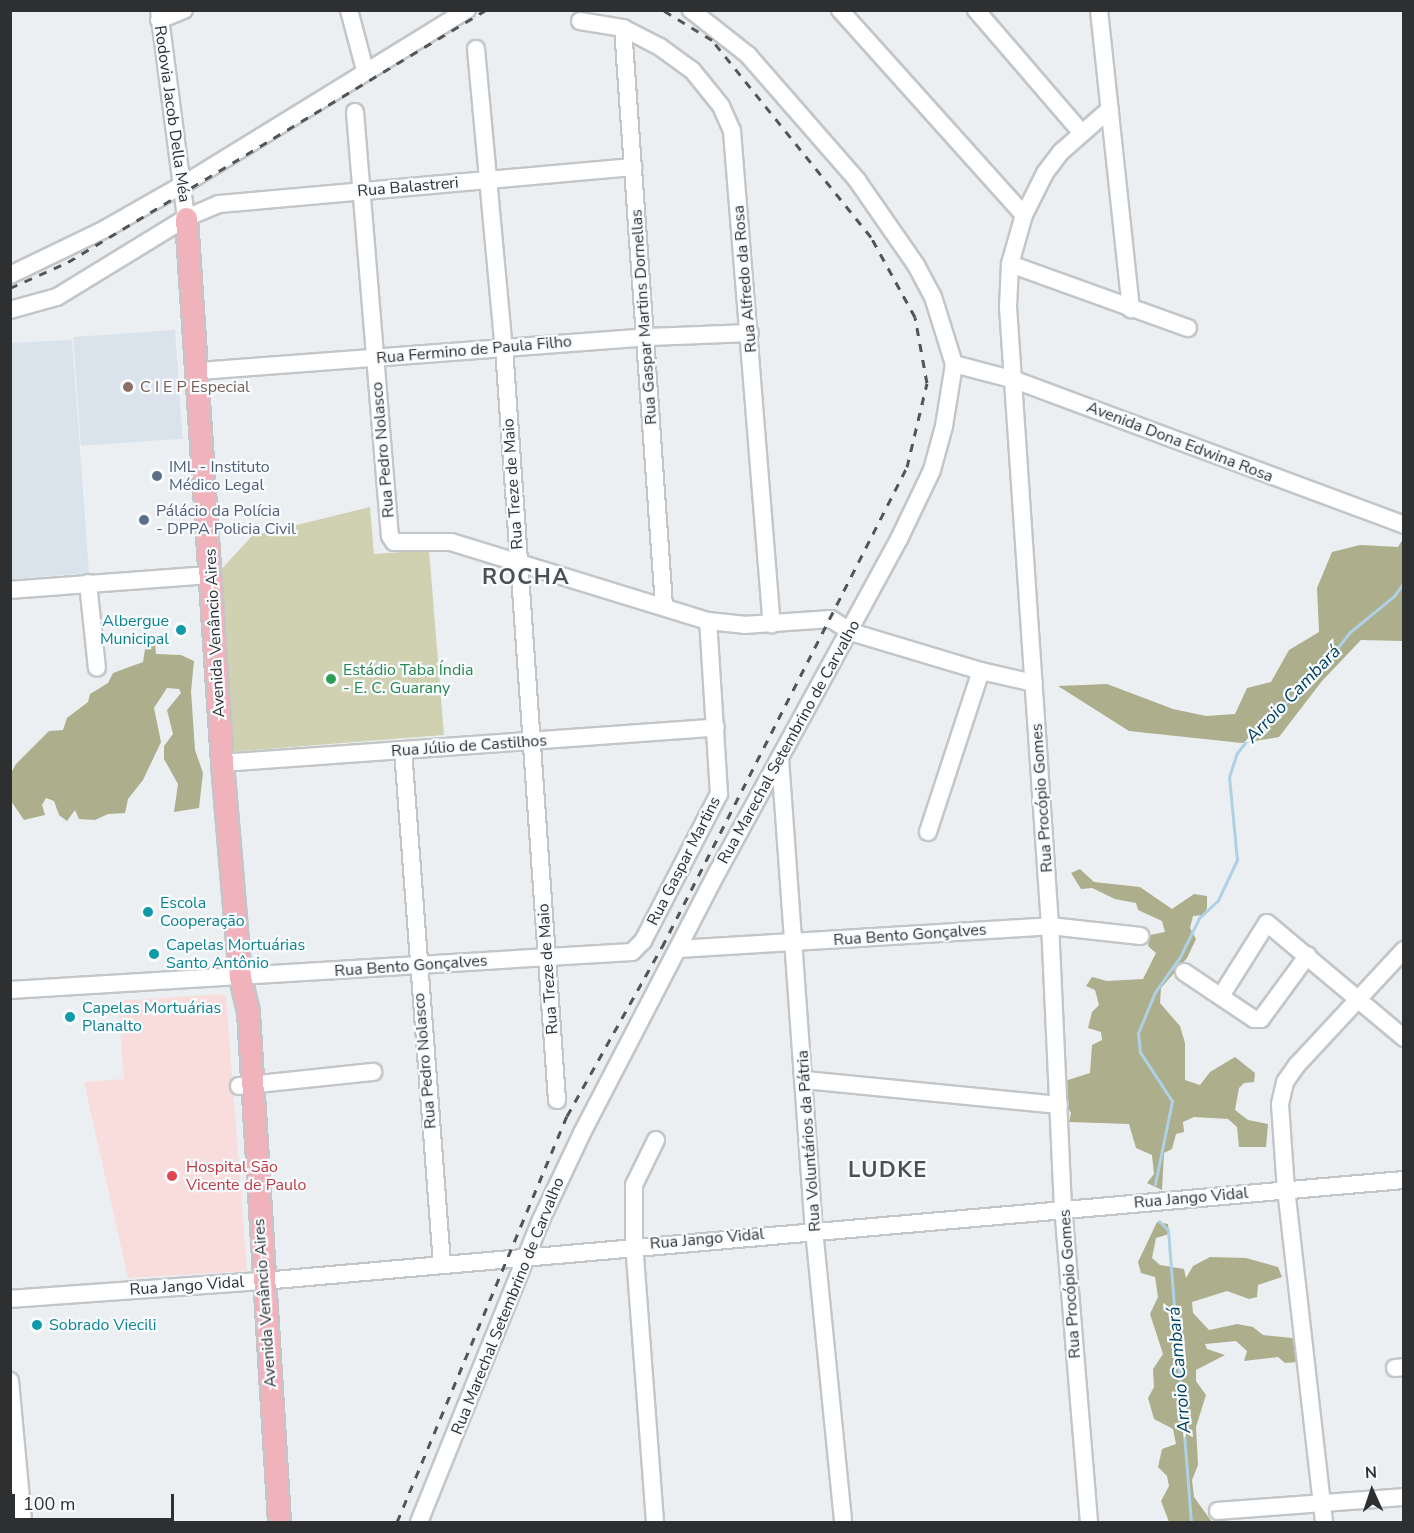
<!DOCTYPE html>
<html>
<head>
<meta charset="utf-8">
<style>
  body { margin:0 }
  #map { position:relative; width:1414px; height:1533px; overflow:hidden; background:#ebeff1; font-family:"Nunito Sans",sans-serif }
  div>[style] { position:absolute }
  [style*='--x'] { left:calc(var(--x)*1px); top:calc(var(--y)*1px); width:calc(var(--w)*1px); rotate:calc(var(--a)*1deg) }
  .built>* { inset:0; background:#dae3eb; transform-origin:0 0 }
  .medical>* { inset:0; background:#f8dddc }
  .green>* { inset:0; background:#cfd1b0 }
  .forest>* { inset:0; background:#acae8c }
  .stream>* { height:3px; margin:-1.5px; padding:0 1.5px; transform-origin:1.5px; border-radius:1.5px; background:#aed1e6 }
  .roads { filter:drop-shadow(2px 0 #c3c6c9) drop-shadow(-2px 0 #c3c6c9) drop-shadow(0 2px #c3c6c9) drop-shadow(0 -2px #c3c6c9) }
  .minor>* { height:16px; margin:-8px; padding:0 8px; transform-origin:8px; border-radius:8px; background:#fff }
  .major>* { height:21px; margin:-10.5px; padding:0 10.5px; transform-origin:10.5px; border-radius:10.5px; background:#f0b3bb }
  .rail>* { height:3px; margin-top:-1.5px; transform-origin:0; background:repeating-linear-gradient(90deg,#525455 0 8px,transparent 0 16px) }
  .dots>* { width:16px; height:16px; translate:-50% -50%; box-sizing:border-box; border:3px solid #f9fcff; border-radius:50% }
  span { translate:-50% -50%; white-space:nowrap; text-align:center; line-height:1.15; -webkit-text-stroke:4.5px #f9fcff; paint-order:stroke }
  .street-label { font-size:16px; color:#2e2f30 }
  .education-label { font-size:16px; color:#785e54 }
  .left { translate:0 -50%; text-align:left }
  .service-label { font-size:16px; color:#4e5e75 }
  .culture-label { font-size:16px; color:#0d838f }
  .right { translate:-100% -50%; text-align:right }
  .leisure-label { font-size:16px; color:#27864d }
  .health-label { font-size:16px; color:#be3a42 }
  .water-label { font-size:18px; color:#00425f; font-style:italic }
  .district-label { font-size:22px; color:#4d5052; font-weight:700; letter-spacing:1.5px }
  .frame { position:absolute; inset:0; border:12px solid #2e2f30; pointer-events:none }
  .north { position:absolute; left:1342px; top:1461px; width:60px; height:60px; -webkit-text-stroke:4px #f9fcff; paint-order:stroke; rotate:357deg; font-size:16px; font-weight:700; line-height:24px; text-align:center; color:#2e2f30 }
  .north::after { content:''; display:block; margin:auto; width:21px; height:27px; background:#2e2f30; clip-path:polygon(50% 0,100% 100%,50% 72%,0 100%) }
  .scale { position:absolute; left:12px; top:1494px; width:162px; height:27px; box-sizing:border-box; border:3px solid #2e2f30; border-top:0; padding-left:8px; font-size:18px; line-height:21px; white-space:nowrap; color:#2e2f30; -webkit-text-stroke:4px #f9fcff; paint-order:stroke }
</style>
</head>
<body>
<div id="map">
  <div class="built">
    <i style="left:175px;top:330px;width:109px;height:102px;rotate:86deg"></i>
    <i style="clip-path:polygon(72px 340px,89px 573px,11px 579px,11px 343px)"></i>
  </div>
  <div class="medical">
    <i style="clip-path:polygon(220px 994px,226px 996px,247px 1271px,128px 1278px,84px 1082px,124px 1079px,118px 1001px)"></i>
  </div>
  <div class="green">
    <i style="clip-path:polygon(370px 507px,374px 554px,429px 550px,444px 735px,229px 752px,216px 575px,252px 536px)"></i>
  </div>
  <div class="forest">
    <i style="clip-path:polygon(1403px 539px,1403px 641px,1361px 640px,1322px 681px,1279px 737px,1242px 743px,1129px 731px,1058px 686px,1107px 684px,1173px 709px,1206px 716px,1235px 714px,1247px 688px,1271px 682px,1289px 650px,1319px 632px,1317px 588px,1332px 552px,1360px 545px,1398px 547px)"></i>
    <i style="clip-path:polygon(155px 642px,156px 654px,181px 655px,194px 661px,191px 691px,195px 750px,203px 773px,199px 808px,174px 812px,178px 784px,164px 759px,164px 746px,173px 734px,167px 710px,181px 693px,179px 689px,167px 688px,154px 708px,161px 742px,143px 780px,128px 799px,125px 813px,108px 814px,95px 820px,79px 819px,75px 810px,67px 821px,59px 815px,54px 801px,46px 798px,42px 805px,45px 815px,24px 820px,11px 801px,11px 773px,16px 764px,49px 731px,63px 730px,67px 718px,88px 702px,90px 694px,108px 683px,113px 673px,143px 662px,146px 643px)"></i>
    <i style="clip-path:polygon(1080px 869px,1094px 882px,1140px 887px,1172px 909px,1194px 894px,1207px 896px,1207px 908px,1204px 915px,1193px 916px,1190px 928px,1196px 939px,1187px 958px,1161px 988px,1160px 1003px,1180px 1026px,1185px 1043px,1185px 1080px,1200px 1085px,1210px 1072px,1235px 1057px,1255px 1073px,1254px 1082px,1244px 1083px,1239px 1088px,1235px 1110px,1248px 1120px,1268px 1124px,1266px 1147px,1239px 1147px,1237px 1127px,1228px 1119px,1194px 1117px,1183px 1122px,1184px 1132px,1176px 1134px,1172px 1149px,1164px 1153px,1162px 1190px,1147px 1183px,1154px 1174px,1152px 1155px,1136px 1148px,1129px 1124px,1069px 1122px,1071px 1113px,1063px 1100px,1063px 1087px,1068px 1080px,1090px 1073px,1092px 1045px,1102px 1040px,1101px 1032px,1088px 1028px,1092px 1012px,1099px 1005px,1095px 990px,1086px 986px,1092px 977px,1107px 981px,1143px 979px,1156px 953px,1148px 946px,1150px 935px,1165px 932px,1162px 921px,1138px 910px,1136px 903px,1115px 899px,1092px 888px,1081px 889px,1071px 873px)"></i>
    <i style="clip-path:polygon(1157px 1222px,1168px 1224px,1169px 1234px,1156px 1238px,1152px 1258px,1160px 1265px,1184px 1269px,1186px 1278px,1193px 1266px,1210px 1257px,1246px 1258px,1278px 1267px,1282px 1277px,1258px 1285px,1257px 1297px,1249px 1299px,1227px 1291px,1192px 1302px,1193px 1313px,1209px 1330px,1237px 1324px,1253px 1327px,1263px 1335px,1292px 1338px,1298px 1347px,1297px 1362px,1285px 1363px,1278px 1357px,1244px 1361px,1247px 1351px,1236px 1341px,1205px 1344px,1207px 1349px,1225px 1355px,1196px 1370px,1196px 1381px,1206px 1395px,1196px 1427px,1198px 1465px,1192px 1480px,1194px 1497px,1212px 1522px,1169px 1522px,1161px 1501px,1169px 1486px,1167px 1476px,1158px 1467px,1162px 1449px,1176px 1444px,1173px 1429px,1154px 1419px,1148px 1398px,1154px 1387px,1153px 1369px,1163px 1354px,1150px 1314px,1158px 1297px,1155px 1277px,1141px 1273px,1138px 1262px)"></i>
  </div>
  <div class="stream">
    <i style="--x:1155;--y:1184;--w:85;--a:-78.4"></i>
    <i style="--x:1172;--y:1101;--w:59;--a:-123.1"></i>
    <i style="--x:1140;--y:1052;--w:19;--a:-96"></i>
    <i style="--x:1138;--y:1033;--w:44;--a:-67.5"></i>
    <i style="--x:1155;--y:992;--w:43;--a:-54.5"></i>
    <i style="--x:1180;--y:957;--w:43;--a:-64"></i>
    <i style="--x:1199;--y:918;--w:26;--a:-43"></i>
    <i style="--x:1218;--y:900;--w:44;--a:-64.6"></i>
    <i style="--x:1237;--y:860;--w:83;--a:-95.5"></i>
    <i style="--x:1229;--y:777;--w:25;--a:-72"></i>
    <i style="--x:1237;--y:753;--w:28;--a:-52"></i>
    <i style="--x:1254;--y:731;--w:82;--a:-42"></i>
    <i style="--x:1315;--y:676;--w:56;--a:-51.5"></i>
    <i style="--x:1350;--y:632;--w:57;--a:-39.3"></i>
    <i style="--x:1394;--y:596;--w:17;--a:-54"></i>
    <i style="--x:1159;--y:1221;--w:13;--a:45"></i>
    <i style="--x:1168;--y:1230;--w:293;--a:85.5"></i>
  </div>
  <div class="roads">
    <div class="minor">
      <i style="--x:159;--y:10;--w:210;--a:82.6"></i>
      <i style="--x:349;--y:10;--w:62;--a:75.1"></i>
      <i style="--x:840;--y:10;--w:275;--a:48.1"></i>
      <i style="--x:976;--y:10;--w:161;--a:49.3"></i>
      <i style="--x:1099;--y:10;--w:301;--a:83.9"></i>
      <i style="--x:159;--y:20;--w:27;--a:-22"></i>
      <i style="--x:580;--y:21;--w:44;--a:9.2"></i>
      <i style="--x:623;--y:28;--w:42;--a:27.2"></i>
      <i style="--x:660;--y:47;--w:39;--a:36"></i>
      <i style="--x:692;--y:70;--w:46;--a:51.1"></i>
      <i style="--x:721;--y:106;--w:27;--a:66"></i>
      <i style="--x:732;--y:131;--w:495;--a:85.4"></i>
      <i style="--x:623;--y:28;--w:579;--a:85.94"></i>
      <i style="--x:476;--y:49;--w:300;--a:84.7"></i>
      <i style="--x:504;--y:348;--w:754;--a:85.97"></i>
      <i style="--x:355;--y:112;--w:425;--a:85.3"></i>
      <i style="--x:390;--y:536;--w:7;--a:56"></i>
      <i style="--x:394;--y:542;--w:57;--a:0"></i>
      <i style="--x:451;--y:542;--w:269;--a:17.1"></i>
      <i style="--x:708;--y:621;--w:36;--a:6"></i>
      <i style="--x:744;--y:625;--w:87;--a:-3.9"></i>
      <i style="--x:831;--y:619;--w:24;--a:33"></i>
      <i style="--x:851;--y:632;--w:136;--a:16.7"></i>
      <i style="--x:981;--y:671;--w:54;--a:12.8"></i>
      <i style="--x:1010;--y:264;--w:189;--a:19.8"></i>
      <i style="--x:10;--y:275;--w:106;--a:-25.8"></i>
      <i style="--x:105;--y:229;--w:91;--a:-29.7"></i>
      <i style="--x:184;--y:184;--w:332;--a:-31.6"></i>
      <i style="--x:10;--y:310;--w:49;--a:-15.5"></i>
      <i style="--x:57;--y:297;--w:151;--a:-31.5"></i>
      <i style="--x:186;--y:218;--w:36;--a:-23"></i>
      <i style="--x:219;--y:204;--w:416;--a:-5.1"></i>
      <i style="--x:954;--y:364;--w:63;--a:14.7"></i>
      <i style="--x:1015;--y:380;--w:415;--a:20.4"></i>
      <i style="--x:199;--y:371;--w:449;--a:-4.3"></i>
      <i style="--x:647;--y:337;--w:103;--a:-2.2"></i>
      <i style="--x:88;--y:583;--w:85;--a:84"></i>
      <i style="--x:10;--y:590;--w:202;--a:-4.3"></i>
      <i style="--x:403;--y:750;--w:515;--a:85.66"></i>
      <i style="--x:780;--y:758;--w:473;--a:85.9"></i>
      <i style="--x:814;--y:1230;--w:293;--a:84.3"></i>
      <i style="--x:222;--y:763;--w:495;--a:-4.1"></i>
      <i style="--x:928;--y:832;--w:169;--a:-71.8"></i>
      <i style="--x:678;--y:949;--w:373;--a:-3.5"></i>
      <i style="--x:1050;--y:926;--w:91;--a:6.3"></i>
      <i style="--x:1184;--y:972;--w:84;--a:33.9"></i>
      <i style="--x:1254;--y:1019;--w:7;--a:0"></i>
      <i style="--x:1261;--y:1019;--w:79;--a:-53.7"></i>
      <i style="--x:10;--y:990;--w:623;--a:-3.5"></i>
      <i style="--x:632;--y:952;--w:16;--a:-45"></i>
      <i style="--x:643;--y:941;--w:165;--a:-62.7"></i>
      <i style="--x:719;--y:794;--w:173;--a:-93.6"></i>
      <i style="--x:1221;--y:996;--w:86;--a:-57.8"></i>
      <i style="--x:1267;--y:923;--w:179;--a:40"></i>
      <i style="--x:805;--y:1080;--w:255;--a:5.6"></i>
      <i style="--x:239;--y:1086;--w:135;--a:-6"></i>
      <i style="--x:10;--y:1299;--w:254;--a:-4.1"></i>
      <i style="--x:263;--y:1281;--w:1145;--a:-5.06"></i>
      <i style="--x:1395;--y:1368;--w:9;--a:-6"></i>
      <i style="--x:10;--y:1381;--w:142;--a:84.7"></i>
      <i style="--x:1218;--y:1511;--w:187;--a:-4.3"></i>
      <i style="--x:419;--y:1522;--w:323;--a:-68"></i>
      <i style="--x:540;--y:1222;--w:98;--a:-64.7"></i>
      <i style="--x:582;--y:1133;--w:295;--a:-62.6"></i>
      <i style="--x:718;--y:871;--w:378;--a:-61.4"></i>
      <i style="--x:899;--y:539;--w:76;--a:-64.4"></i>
      <i style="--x:932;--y:470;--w:46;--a:-74.7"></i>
      <i style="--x:944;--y:426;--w:63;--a:-80.8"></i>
      <i style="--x:954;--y:364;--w:70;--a:-107.4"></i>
      <i style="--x:933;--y:297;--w:36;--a:-118"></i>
      <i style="--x:916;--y:265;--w:103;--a:-124.8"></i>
      <i style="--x:857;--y:180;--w:166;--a:-131.1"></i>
      <i style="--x:748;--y:55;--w:73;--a:-141.7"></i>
      <i style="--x:655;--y:1522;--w:278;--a:-94.3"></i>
      <i style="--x:634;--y:1245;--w:60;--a:-90"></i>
      <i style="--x:634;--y:1185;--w:50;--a:-63.9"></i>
      <i style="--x:1089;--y:1522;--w:314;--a:-94.7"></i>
      <i style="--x:1063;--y:1209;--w:283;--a:-92.6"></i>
      <i style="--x:1050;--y:926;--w:620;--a:-93.88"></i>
      <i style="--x:1008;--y:307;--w:43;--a:-87.3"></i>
      <i style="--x:1010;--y:264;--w:51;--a:-74.1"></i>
      <i style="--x:1024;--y:215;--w:47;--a:-63.4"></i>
      <i style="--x:1045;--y:173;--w:26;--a:-53"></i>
      <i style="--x:1061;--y:152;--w:65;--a:-41.3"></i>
      <i style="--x:1324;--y:1522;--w:334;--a:-96.5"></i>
      <i style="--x:1286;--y:1190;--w:86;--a:-94"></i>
      <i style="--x:1280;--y:1104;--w:23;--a:-77"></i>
      <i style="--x:1285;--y:1082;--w:21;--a:-55"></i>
      <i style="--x:1297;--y:1065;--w:157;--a:-47.1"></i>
    </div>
    <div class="major">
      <i style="--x:186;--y:218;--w:546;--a:86.22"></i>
      <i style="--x:222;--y:763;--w:215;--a:85.2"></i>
      <i style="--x:240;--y:977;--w:36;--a:77"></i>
      <i style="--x:248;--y:1012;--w:511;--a:86.52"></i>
    </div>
  </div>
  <div class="rail">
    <i style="--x:10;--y:288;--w:64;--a:-24.1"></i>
    <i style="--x:68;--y:262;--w:487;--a:-31.1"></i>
    <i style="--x:397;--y:1522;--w:440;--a:-67.3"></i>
    <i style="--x:567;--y:1116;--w:194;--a:-60.7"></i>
    <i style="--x:662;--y:947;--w:539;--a:-62.96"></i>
    <i style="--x:907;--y:467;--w:86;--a:-76.6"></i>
    <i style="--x:927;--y:383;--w:67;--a:-100.3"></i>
    <i style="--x:915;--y:317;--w:91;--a:-118.8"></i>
    <i style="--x:871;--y:237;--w:253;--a:-128.9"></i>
    <i style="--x:712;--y:40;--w:57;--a:-148.5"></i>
  </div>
  <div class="dots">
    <i style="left:128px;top:387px;background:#8d6e63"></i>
    <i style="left:157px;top:476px;background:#5c6f8a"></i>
    <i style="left:144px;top:520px;background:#5c6f8a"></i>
    <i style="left:181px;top:630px;background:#0f9aa8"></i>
    <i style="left:331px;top:679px;background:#2e9e5b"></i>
    <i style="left:148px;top:912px;background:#0f9aa8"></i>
    <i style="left:154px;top:954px;background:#0f9aa8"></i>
    <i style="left:70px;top:1017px;background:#0f9aa8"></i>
    <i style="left:172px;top:1176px;background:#e0444e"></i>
    <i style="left:37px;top:1325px;background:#0f9aa8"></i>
  </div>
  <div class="street-label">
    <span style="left:172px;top:114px;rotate:82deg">Rodovia Jacob Della Méa</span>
    <span style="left:408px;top:187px;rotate:-5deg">Rua Balastreri</span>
    <span style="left:745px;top:279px;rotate:-95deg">Rua Alfredo da Rosa</span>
    <span style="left:644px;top:317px;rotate:-94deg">Rua Gaspar Martins Dornellas</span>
    <span style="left:474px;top:350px;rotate:-5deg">Rua Fermino de Paula Filho</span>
    <span style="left:1180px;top:442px;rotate:21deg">Avenida Dona Edwina Rosa</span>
    <span style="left:383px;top:450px;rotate:-95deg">Rua Pedro Nolasco</span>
    <span style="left:513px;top:484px;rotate:-94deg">Rua Treze de Maio</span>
    <span style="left:215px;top:633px;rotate:-93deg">Avenida Venâncio Aires</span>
    <span style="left:789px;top:742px;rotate:-61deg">Rua Marechal Setembrino de Carvalho</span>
    <span style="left:469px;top:746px;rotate:-4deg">Rua Júlio de Castilhos</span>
    <span style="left:1042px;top:798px;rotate:-94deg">Rua Procópio Gomes</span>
    <span style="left:684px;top:861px;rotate:-63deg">Rua Gaspar Martins</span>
    <span style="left:910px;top:935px;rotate:-4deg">Rua Bento Gonçalves</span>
    <span style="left:411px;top:966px;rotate:-4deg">Rua Bento Gonçalves</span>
    <span style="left:548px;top:969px;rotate:-94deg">Rua Treze de Maio</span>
    <span style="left:425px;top:1061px;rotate:-95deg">Rua Pedro Nolasco</span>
    <span style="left:809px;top:1141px;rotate:-94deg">Rua Voluntários da Pátria</span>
    <span style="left:1191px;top:1198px;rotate:-5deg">Rua Jango Vidal</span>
    <span style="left:707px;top:1239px;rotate:-5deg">Rua Jango Vidal</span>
    <span style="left:1070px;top:1284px;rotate:-94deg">Rua Procópio Gomes</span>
    <span style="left:187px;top:1286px;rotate:-4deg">Rua Jango Vidal</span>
    <span style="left:265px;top:1303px;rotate:-94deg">Avenida Venâncio Aires</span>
    <span style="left:508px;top:1306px;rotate:-68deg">Rua Marechal Setembrino de Carvalho</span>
  </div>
  <div class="education-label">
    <span class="left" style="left:140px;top:387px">C I E P Especial</span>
  </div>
  <div class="service-label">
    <span class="left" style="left:169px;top:476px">IML - Instituto<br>Médico Legal</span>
    <span class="left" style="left:156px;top:520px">Pálácio da Polícia<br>- DPPA Policia Civil</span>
  </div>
  <div class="culture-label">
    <span class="right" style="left:169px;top:630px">Albergue<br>Municipal</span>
    <span class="left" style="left:160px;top:912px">Escola<br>Cooperação</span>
    <span class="left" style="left:166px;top:954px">Capelas Mortuárias<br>Santo Antônio</span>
    <span class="left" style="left:82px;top:1017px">Capelas Mortuárias<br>Planalto</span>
    <span class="left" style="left:49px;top:1325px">Sobrado Viecili</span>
  </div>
  <div class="leisure-label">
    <span class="left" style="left:343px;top:679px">Estádio Taba Índia<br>- E. C. Guarany</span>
  </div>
  <div class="health-label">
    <span class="left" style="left:186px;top:1176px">Hospital São<br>Vicente de Paulo</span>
  </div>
  <div class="water-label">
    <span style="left:1293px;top:694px;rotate:-46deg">Arroio Cambará</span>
    <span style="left:1179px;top:1370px;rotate:-95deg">Arroio Cambará</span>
  </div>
  <div class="district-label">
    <span style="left:526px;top:578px">ROCHA</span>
    <span style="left:888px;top:1171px">LUDKE</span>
  </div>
  <div class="frame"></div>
  <div class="north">N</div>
  <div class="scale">100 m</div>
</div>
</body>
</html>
